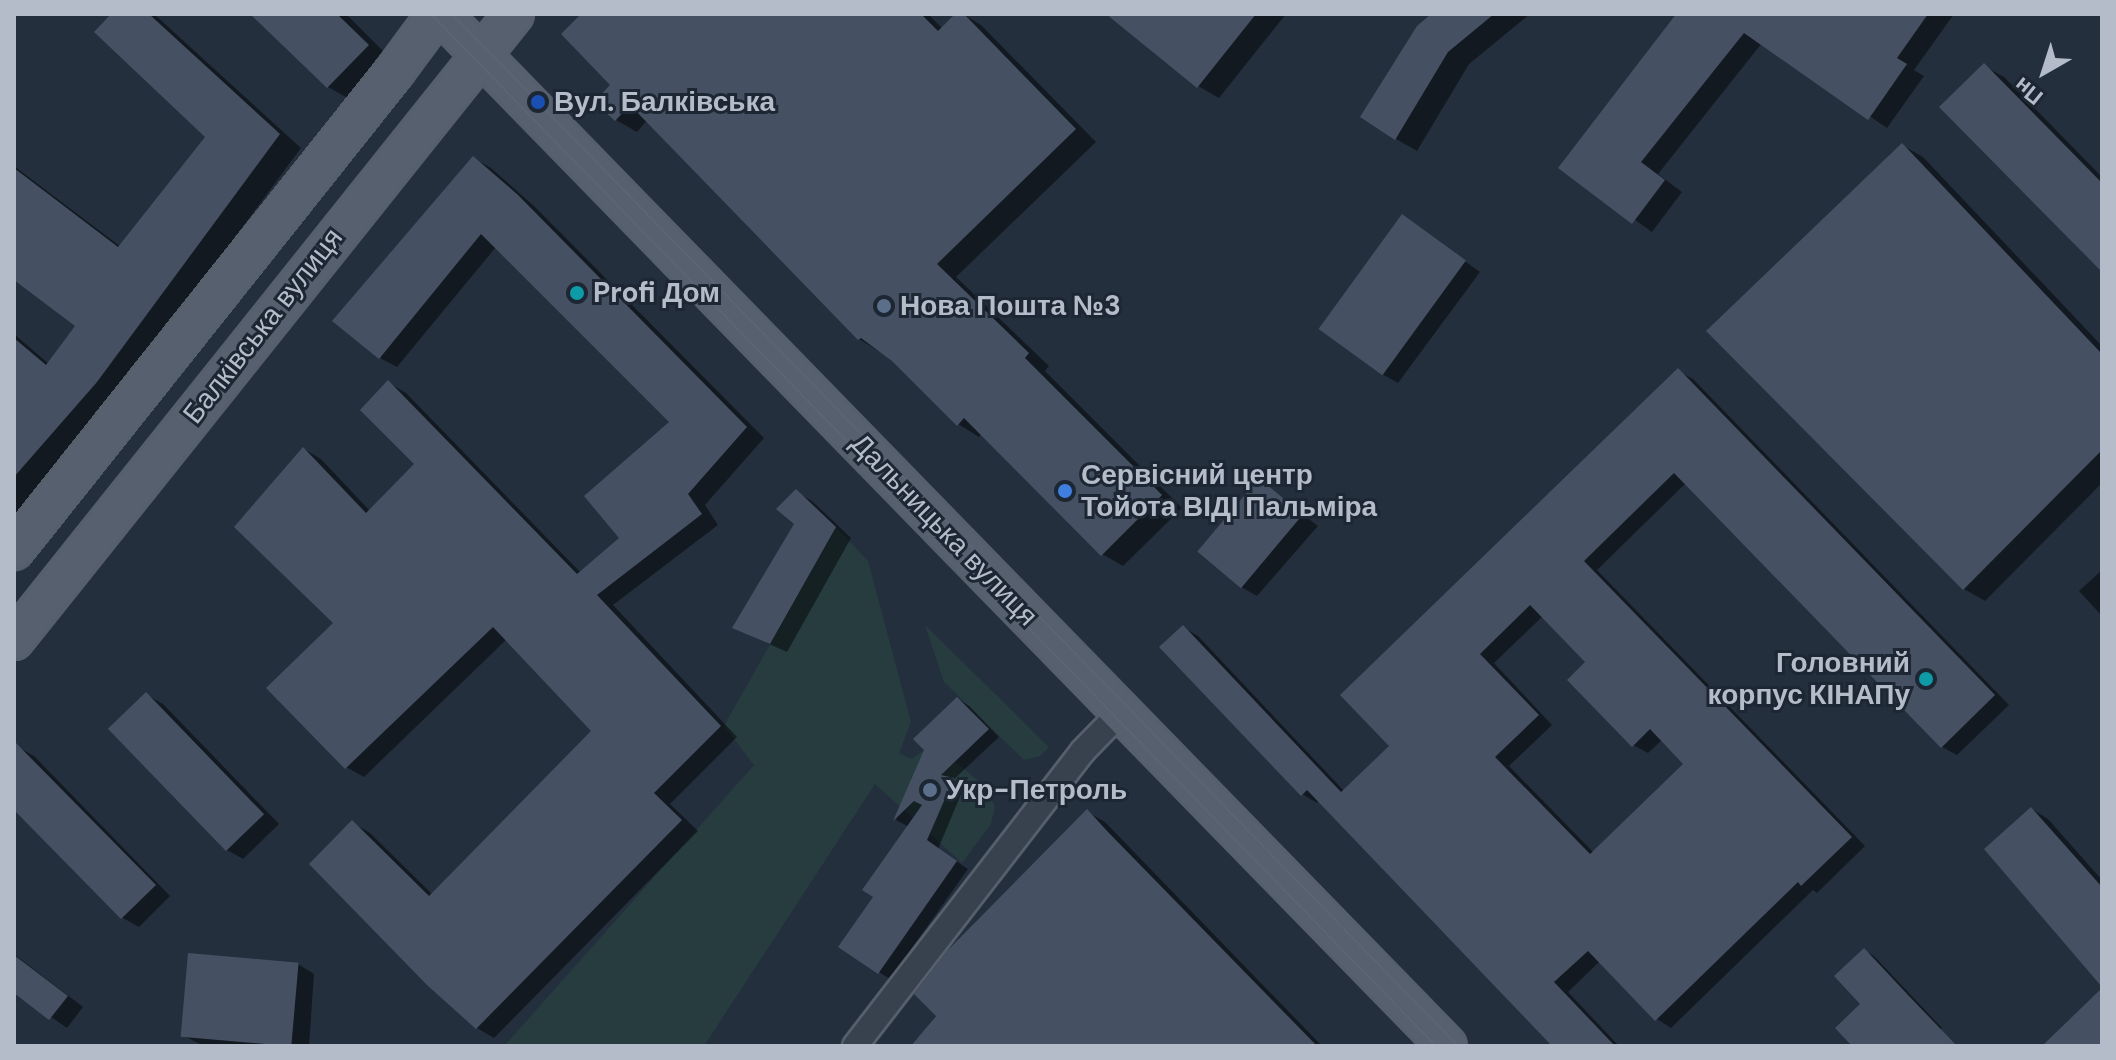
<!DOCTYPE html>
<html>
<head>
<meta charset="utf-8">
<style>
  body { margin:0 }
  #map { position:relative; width:2116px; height:1060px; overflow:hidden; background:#242f3e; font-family:"DM Sans",sans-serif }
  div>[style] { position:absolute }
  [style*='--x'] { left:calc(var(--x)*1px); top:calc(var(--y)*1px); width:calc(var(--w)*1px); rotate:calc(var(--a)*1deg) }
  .green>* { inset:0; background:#263c3f }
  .shadow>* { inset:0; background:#0007 }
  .building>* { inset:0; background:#455162; transform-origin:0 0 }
  .roads { filter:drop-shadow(2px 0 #565f6c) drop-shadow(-2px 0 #565f6c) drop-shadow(0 2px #565f6c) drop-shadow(0 -2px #565f6c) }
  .minor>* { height:24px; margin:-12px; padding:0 12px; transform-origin:12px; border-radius:12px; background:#38414e }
  .primary>* { height:38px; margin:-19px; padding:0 19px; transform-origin:19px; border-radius:19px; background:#56606e }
  .tram>* { height:2px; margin:-1px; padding:0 1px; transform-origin:1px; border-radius:1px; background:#5a6575 }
  .dots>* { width:22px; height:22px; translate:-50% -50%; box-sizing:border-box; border:4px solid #1d2633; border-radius:50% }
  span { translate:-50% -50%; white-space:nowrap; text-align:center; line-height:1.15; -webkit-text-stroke:6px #1d2633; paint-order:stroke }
  .poi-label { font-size:28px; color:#b4bcc9; font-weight:700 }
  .left { translate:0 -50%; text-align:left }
  .right { translate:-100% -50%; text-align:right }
  .street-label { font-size:28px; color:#b4bcc9 }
  .frame { position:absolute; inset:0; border:16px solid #b4bcc9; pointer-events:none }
  .north { position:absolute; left:2004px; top:32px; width:80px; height:80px; -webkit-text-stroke:6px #1d2633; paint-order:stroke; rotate:219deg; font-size:22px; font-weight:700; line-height:32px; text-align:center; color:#b4bcc9 }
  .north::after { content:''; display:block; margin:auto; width:28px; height:36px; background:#b4bcc9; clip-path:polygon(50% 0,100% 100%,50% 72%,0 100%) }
</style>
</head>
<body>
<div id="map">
  <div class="green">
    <i style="clip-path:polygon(836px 527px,868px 561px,911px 722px,899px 753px,912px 759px,934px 743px,983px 785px,995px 806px,991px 824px,962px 863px,875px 784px,704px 1046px,504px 1046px,754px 765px,724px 726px)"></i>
    <i style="clip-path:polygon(925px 625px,1049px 747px,1040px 756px,1024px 760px,944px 682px)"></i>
  </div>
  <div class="shadow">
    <i style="clip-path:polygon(114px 14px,154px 14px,301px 148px,119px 394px,14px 517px,14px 334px,49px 364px,78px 326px,14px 277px,14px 166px,121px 247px,208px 136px)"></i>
    <i style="clip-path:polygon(256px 14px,346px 14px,392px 60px,353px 101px,328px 87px)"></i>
    <i style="clip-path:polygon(584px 14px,928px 14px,943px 29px,963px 14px,981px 25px,1096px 142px,956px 277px,1049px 366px,1045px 371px,1182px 508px,1123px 566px,1102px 554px,982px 433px,979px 437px,958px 424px,893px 360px,859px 339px,647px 120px,637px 132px,616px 120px,613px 85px)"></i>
    <i style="clip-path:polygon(1109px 14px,1286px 14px,1219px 98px,1198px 86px)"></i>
    <i style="clip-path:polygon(1435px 14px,1530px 14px,1469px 64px,1417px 151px,1396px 139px)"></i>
    <i style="clip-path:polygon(1676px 14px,1954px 14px,1914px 70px,1924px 76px,1887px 128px,1762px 43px,1658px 174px,1682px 192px,1652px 232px,1561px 167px)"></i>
    <i style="clip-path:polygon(1984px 66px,2004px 77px,2102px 177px,2102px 269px)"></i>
    <i style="clip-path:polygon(1902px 145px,1923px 157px,2102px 346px,2102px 483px,1985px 601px,1964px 589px)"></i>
    <i style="clip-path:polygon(473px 158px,491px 168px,535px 207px,764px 438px,705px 505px,718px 525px,613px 605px,737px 737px,670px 804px,698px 831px,494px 1038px,477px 1028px,353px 823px,370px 833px,433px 895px,593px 731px,507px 639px,364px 777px,346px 767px,336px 623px,304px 449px,321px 459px,370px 511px,417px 464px,389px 383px,406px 393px,581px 573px,622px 538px,672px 422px,496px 247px,397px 367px,380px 358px)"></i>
    <i style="clip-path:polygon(1402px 216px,1480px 272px,1398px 383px,1382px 374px)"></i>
    <i style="clip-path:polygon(evenodd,1678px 371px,1693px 379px,2009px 705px,1957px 755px,1942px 747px,1686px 483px,1597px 570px,1865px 846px,1817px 893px,1813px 890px,1671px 1028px,1657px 1019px,1600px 961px,1568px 992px,1619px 1046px,1554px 1046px,1319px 800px,1317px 803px,1302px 794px,1183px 627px,1198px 636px,1345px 792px,1392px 746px,1678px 371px,1543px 616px,1587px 662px,1633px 745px,1648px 753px,1663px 739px,1686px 764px,1594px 853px,1509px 766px,1552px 725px,1494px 663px,1543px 616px)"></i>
    <i style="clip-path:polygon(1259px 480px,1318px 526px,1257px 596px,1241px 587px)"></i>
    <i style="clip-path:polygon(796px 492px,812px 501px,851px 538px,787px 652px,734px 628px,797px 523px)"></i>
    <i style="clip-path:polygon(2102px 570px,2102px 616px,2079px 591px)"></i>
    <i style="clip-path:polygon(147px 695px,163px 704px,279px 824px,243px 859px,227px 850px,111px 730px)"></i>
    <i style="clip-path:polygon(958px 699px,969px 706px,999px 737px,953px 780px,964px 787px,938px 849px,968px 869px,890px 979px,879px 972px,876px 897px,909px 827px,896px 820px,926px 750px)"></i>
    <i style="clip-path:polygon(18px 747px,34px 756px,170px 896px,139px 927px,123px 918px,14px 807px,14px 751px)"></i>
    <i style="clip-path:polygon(2032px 809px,2048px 819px,2102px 880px,2102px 984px)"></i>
    <i style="clip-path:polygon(1087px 812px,1105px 822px,1322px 1046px,913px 1046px)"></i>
    <i style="clip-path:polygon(1864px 950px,1874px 956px,1942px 1028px,1922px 1046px,1855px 1046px,1863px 1004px)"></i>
    <i style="clip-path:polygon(14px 954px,83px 1007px,67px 1028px,14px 991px)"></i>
    <i style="clip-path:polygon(298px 964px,314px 974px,309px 1046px,204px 1046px,184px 1036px)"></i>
  </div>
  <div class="building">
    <i style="clip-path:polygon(111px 14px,149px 14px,280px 134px,97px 382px,14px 477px,14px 338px,46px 365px,75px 326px,14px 280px,14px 168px,118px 247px,205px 137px,94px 32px)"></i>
    <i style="clip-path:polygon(250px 14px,337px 14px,369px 45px,327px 88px)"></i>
    <i style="clip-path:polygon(581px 14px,921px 14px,938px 31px,955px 14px,964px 14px,1076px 129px,937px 264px,1029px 353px,1025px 358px,1162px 495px,1101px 556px,964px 418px,957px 426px,892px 361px,861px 338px,858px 340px,630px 105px,615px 121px,594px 102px,610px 85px,561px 34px)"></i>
    <i style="clip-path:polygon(1106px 14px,1256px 14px,1197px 88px)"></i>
    <i style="clip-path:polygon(1431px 14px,1494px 14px,1448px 52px,1395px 140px,1360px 117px,1417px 26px)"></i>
    <i style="clip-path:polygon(1676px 14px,1928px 14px,1897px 58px,1907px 64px,1868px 120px,1744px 33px,1641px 162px,1665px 180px,1632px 224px,1558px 168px)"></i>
    <i style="clip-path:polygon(1984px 63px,2102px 183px,2102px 272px,1939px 107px)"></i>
    <i style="clip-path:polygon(1902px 143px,2102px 354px,2102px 450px,1963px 590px,1706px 331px)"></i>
    <i style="clip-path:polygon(473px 156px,518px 195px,747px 427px,688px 494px,702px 514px,597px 595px,721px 726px,654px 793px,682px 820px,476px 1029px,427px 985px,309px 864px,352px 820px,429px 896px,591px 731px,493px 627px,345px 769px,266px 688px,333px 623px,234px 527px,303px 447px,366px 513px,414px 464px,360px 410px,388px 380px,577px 574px,619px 538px,584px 496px,669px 422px,481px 234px,379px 359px,332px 321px)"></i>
    <i style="left:1402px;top:214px;width:79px;height:142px;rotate:36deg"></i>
    <i style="clip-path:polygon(evenodd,1678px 368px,1995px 695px,1941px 748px,1674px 473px,1584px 561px,1852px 837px,1801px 886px,1798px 882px,1655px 1021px,1588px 951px,1554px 982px,1615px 1046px,1552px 1046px,1307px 790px,1301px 796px,1159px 647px,1183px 625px,1341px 792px,1389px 746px,1340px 695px,1678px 368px,1530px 605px,1585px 662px,1567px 680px,1632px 747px,1650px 729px,1683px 764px,1590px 854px,1495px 757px,1539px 715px,1480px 654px,1530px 605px)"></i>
    <i style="left:1259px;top:478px;width:57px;height:96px;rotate:40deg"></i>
    <i style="clip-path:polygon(796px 489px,836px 527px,770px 644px,732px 628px,794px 524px,776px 509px)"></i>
    <i style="left:146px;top:692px;width:170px;height:53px;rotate:46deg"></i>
    <i style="clip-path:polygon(957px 697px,989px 729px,941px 775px,954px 778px,927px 840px,957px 861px,878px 974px,838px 947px,873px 897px,862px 890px,922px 805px,914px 801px,893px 821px,924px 750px,913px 739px)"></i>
    <i style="clip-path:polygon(14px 741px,156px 885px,121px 919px,14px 810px)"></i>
    <i style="clip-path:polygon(2031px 807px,2102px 887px,2102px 987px,1984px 849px)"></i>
    <i style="clip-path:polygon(1087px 809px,1108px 832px,1317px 1046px,911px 1046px,936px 1016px,914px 994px,947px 951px)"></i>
    <i style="clip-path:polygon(1864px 948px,1908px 995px,1957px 1046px,1852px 1046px,1835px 1028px,1860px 1004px,1834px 976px)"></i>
    <i style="left:188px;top:953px;width:111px;height:84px;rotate:5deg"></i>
    <i style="clip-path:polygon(14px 955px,68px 996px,49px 1020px,14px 993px)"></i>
    <i style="clip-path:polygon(2102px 988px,2102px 1046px,2042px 1046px)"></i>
  </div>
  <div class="roads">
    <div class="minor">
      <i style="--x:855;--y:1046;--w:371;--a:-52.3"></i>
      <i style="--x:1082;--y:752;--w:56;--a:-45.7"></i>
    </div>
    <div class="primary">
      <i style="--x:441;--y:14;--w:1441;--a:45.73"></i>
      <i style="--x:14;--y:550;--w:612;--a:-51.5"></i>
      <i style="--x:395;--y:71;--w:71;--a:-53.6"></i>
      <i style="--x:14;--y:640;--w:801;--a:-51.38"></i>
    </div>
  </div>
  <div class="tram">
    <i style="--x:431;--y:14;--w:1441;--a:45.76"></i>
    <i style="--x:452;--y:14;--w:1441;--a:45.73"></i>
  </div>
  <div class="dots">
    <i style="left:538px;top:102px;background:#1a4fb4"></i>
    <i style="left:577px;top:293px;background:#0f9aa8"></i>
    <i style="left:884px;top:306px;background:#5c6f8a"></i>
    <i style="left:1065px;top:491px;background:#3f7fe0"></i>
    <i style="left:1926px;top:679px;background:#0f9aa8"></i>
    <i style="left:930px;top:790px;background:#5c6f8a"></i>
  </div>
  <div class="poi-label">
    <span class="left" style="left:554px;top:102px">Вул. Балківська</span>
    <span class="left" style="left:593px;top:293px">Profi Дом</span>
    <span class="left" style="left:900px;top:306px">Нова Пошта №3</span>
    <span class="left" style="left:1081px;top:491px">Сервісний центр<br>Тойота ВІДІ Пальміра</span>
    <span class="right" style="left:1910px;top:679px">Головний<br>корпус КІНАПу</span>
    <span class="left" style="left:946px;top:790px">Укр-Петроль</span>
  </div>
  <div class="street-label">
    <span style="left:263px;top:326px;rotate:-52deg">Балківська вулиця</span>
    <span style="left:944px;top:530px;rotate:46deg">Дальницька вулиця</span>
  </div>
  <div class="frame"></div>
  <div class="north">Пн</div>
</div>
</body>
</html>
